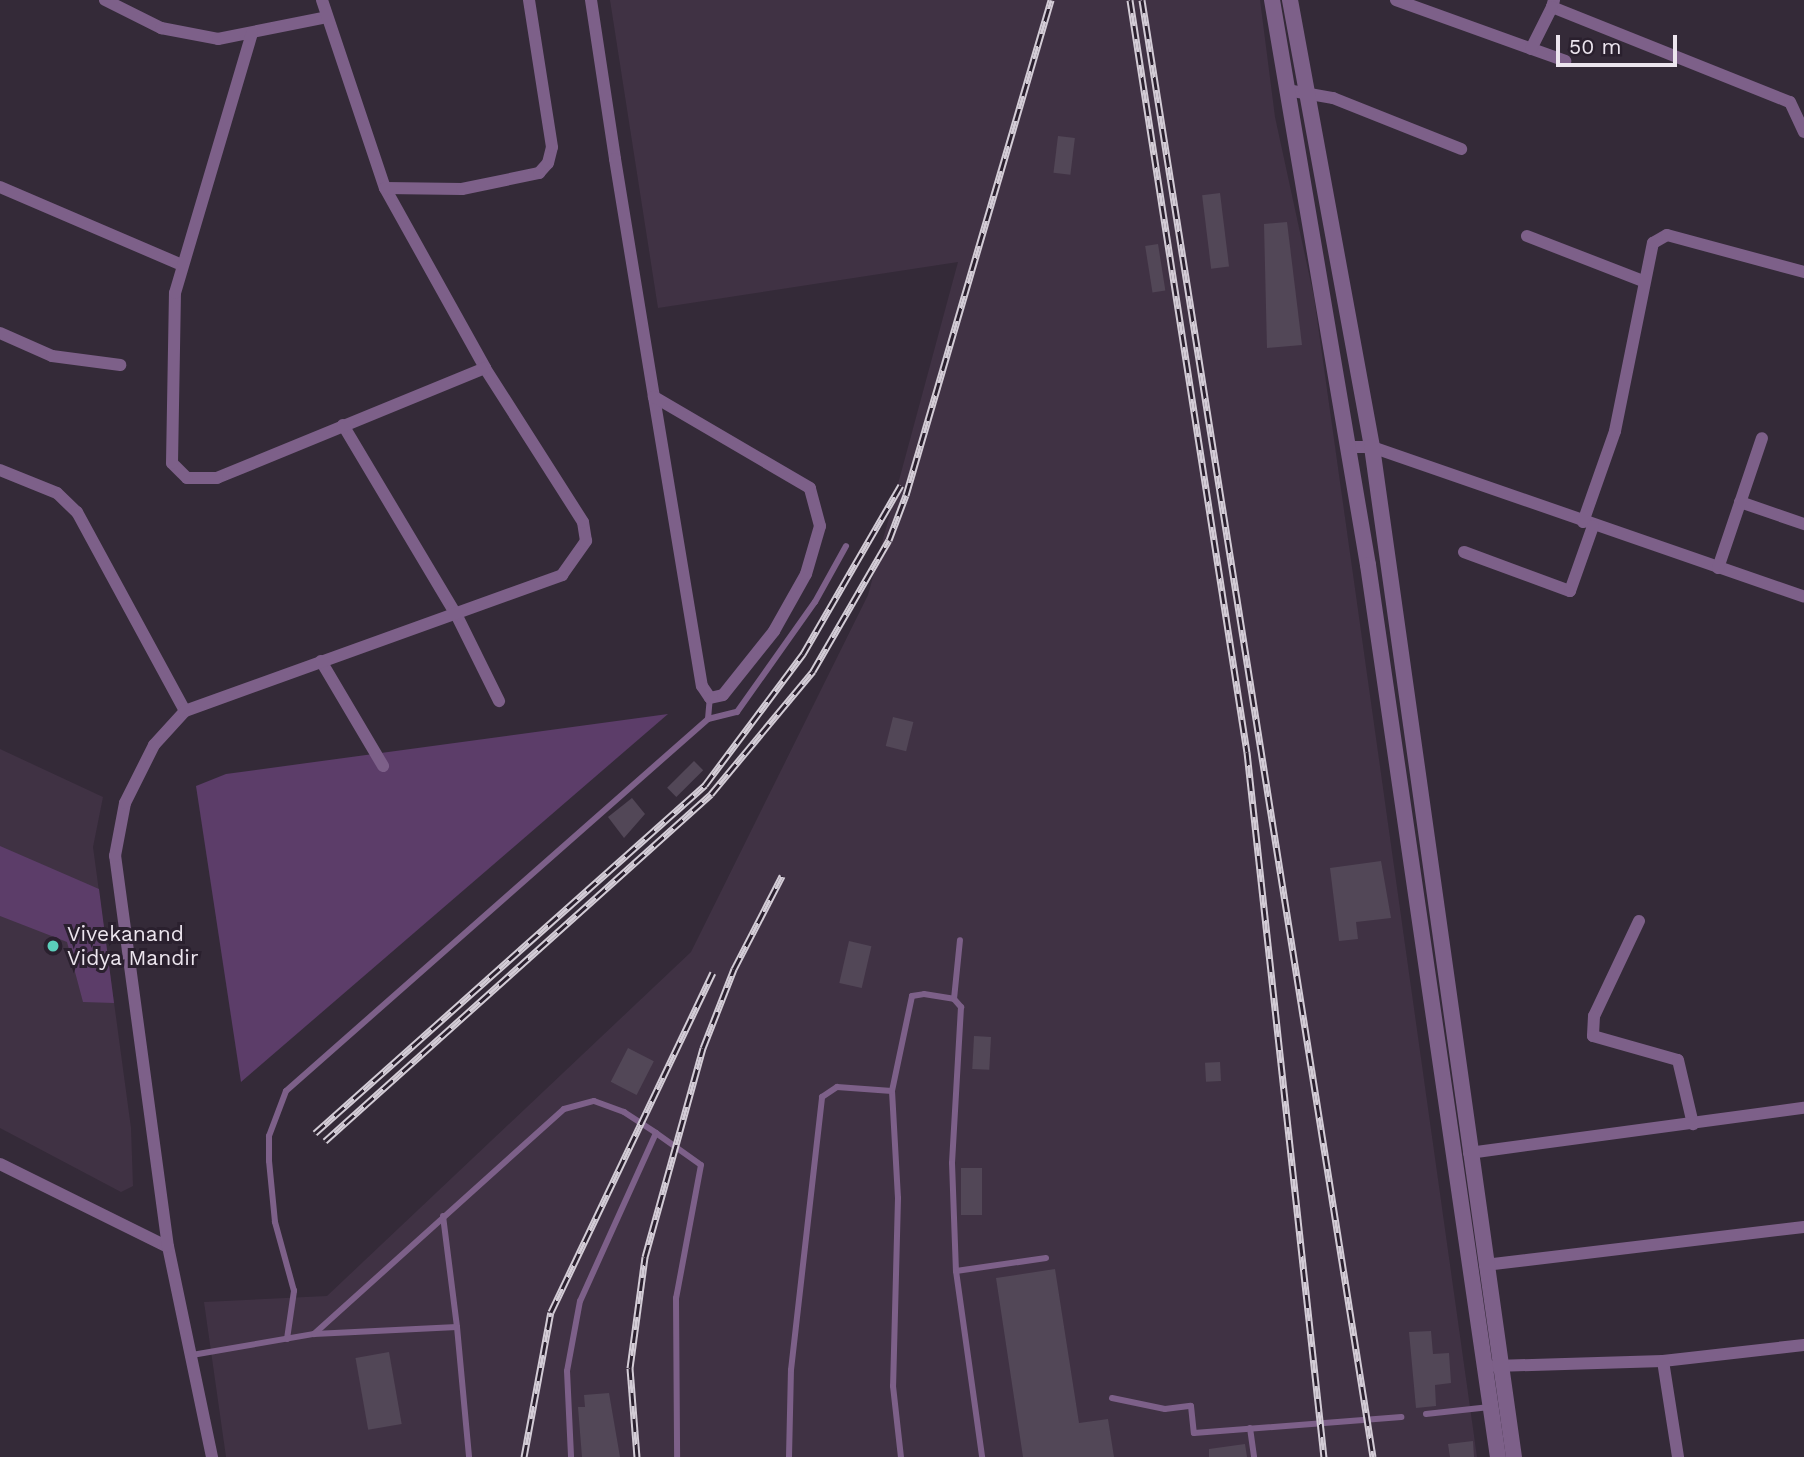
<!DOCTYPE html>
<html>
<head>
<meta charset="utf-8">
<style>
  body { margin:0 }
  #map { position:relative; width:1804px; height:1457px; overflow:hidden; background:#342a38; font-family:"Work Sans",sans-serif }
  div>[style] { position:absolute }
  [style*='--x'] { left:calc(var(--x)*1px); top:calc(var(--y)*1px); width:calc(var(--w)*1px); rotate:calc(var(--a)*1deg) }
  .built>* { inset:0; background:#403244 }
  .green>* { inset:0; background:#5c3d69 }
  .building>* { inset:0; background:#524757; transform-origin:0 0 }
  .service>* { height:6px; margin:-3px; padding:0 3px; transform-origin:3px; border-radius:3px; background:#7d6089 }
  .minor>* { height:12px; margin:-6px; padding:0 6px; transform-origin:6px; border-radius:6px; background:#7d6089 }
  .tertiary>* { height:16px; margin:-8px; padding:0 8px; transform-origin:8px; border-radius:8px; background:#7d6089 }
  .rail>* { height:7px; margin-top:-3.5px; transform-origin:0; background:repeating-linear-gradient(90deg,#2a202e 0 13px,#d3ccd6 0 26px); box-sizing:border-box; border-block:2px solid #d3ccd6 }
  .dots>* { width:19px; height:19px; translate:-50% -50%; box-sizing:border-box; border:4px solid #2a202e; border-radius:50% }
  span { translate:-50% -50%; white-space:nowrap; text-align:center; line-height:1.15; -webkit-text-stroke:6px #2a202e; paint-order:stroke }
  .poi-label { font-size:21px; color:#ece5ee }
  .left { translate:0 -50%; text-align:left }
  .scale { position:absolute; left:1556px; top:35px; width:121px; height:32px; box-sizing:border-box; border:4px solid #ece5ee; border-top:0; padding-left:9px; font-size:21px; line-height:24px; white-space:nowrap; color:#ece5ee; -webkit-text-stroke:5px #2a202e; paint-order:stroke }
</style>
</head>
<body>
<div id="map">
  <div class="built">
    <i style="clip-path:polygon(610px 0,1260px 0,1275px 117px,1314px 297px,1477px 1457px,226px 1457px,204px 1302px,327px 1296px,691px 952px,868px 595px,958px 262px,658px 308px)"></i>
    <i style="clip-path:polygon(0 749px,103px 797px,93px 847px,131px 1128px,133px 1186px,121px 1192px,0 1128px)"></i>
  </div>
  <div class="green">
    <i style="clip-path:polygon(668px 714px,241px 1082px,196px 786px,226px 774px)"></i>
    <i style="clip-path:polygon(0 846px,99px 889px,114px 1003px,83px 1002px,67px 942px,0 916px)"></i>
  </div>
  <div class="building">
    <i style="left:1058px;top:136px;width:17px;height:37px;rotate:7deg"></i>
    <i style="left:1220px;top:193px;width:74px;height:18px;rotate:83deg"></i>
    <i style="clip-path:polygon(1287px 222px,1302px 345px,1267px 348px,1264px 224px)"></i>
    <i style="left:1158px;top:244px;width:47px;height:13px;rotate:81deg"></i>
    <i style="left:893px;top:717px;width:21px;height:30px;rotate:14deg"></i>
    <i style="left:694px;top:761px;width:13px;height:38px;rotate:45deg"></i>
    <i style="clip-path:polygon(632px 798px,645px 814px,624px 838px,608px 817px)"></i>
    <i style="clip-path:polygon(1381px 861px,1391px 918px,1356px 922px,1358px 939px,1339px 941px,1330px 868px)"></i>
    <i style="left:849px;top:941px;width:23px;height:43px;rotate:13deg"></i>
    <i style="left:974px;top:1036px;width:17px;height:33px;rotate:3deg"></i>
    <i style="left:628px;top:1048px;width:29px;height:38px;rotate:27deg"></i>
    <i style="left:1220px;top:1062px;width:19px;height:15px;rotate:87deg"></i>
    <i style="left:961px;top:1168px;width:21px;height:47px"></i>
    <i style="clip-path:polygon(1055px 1269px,1079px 1423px,1108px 1419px,1114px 1457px,1023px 1457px,996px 1278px)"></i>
    <i style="clip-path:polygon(1431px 1331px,1433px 1354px,1449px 1353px,1451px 1383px,1435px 1385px,1436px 1406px,1416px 1408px,1409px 1332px)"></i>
    <i style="left:389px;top:1352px;width:73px;height:34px;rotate:80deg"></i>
    <i style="clip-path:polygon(609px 1393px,620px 1457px,582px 1457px,578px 1407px,585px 1407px,584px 1395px)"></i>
    <i style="clip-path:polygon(1473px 1441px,1474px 1457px,1450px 1457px,1448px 1444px)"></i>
    <i style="clip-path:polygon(1245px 1444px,1247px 1457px,1209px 1457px,1209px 1449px)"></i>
  </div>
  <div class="service">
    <i style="--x:708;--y:719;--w:30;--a:-14"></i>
    <i style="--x:737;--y:712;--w:135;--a:-54.7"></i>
    <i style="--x:815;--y:602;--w:64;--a:-61"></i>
    <i style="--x:954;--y:999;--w:59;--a:-84.2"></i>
    <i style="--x:892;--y:1091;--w:107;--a:86.8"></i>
    <i style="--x:898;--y:1198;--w:188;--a:91.5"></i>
    <i style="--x:893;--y:1386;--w:71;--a:83.6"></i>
    <i style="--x:656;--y:1133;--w:55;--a:35.4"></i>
    <i style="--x:701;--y:1165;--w:135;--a:100.6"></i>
    <i style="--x:676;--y:1298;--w:159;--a:89.6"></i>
    <i style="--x:443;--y:1216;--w:112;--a:82.8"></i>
    <i style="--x:956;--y:1271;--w:91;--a:-8.2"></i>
    <i style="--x:314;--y:1334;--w:336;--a:-42"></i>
    <i style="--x:564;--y:1109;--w:31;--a:-15"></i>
    <i style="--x:594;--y:1101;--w:32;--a:20"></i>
    <i style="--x:624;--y:1112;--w:38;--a:33"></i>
    <i style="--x:656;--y:1133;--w:184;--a:114.3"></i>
    <i style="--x:580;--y:1301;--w:71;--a:100.5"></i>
    <i style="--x:567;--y:1371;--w:86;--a:87.3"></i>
    <i style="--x:287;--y:1339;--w:49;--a:-81.7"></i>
    <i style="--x:294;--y:1291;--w:72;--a:-105.4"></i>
    <i style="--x:275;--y:1222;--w:61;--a:-95.6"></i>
    <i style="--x:269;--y:1161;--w:25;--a:-90"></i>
    <i style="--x:269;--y:1136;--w:48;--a:-69.3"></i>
    <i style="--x:286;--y:1091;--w:563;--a:-41.4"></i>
    <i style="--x:708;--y:719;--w:21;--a:-85"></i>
    <i style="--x:192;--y:1355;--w:124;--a:-9.8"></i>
    <i style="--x:314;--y:1334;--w:143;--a:-2.8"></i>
    <i style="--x:457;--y:1327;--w:131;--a:84.7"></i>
    <i style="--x:1112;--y:1398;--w:54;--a:11.7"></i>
    <i style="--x:1165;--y:1409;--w:26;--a:-7"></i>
    <i style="--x:1191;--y:1406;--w:27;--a:84"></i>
    <i style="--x:1194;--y:1433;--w:208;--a:-4.4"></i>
    <i style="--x:1426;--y:1414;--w:64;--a:-6.2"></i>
    <i style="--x:1250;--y:1428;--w:29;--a:82"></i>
    <i style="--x:789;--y:1457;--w:87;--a:-88.7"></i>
    <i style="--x:791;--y:1370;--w:275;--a:-83.5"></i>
    <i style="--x:822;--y:1097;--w:18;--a:-34"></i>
    <i style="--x:837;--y:1087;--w:55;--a:4.2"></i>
    <i style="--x:892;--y:1091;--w:97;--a:-78.1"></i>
    <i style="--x:912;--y:996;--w:12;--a:-9"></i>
    <i style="--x:924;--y:994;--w:30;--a:9"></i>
    <i style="--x:954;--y:999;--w:11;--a:49"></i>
    <i style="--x:961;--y:1007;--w:156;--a:93.3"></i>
    <i style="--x:952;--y:1163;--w:108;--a:87.9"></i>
    <i style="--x:956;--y:1271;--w:188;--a:82"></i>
  </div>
  <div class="minor">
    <i style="--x:105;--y:0;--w:63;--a:26.6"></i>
    <i style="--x:161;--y:28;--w:58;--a:10.9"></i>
    <i style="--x:218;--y:39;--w:111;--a:-11.4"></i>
    <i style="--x:322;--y:0;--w:198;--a:71.5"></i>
    <i style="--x:385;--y:188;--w:206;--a:60.9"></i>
    <i style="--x:591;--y:0;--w:161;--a:81.4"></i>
    <i style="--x:615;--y:159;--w:241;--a:80.7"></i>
    <i style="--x:654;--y:397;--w:293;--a:80.6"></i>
    <i style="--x:702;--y:686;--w:14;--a:56"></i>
    <i style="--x:710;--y:698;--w:13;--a:-13"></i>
    <i style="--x:723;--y:695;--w:82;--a:-51.4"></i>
    <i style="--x:774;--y:631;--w:65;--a:-60.7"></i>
    <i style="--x:806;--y:574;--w:50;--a:-73.7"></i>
    <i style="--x:820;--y:526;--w:39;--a:-105"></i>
    <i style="--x:810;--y:488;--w:181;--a:-149.7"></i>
    <i style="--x:1396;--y:0;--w:180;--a:19.8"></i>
    <i style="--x:1554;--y:0;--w:7;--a:106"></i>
    <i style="--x:1552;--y:7;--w:256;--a:21.8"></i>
    <i style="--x:1790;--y:102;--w:33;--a:65"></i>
    <i style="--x:1531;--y:49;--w:47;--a:-63.4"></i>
    <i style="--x:1287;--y:90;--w:47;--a:9.9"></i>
    <i style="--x:1333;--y:98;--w:138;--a:21.7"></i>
    <i style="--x:0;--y:187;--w:196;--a:23.2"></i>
    <i style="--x:385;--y:188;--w:77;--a:0.7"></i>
    <i style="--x:462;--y:189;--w:79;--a:-11.7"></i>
    <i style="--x:539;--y:173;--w:13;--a:-48"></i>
    <i style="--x:548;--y:163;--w:16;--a:-76"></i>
    <i style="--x:552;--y:147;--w:149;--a:-98.9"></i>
    <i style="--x:1527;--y:236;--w:124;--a:21.2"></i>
    <i style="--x:0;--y:333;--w:57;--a:23.9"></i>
    <i style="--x:52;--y:356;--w:69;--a:7.5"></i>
    <i style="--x:343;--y:425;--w:222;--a:59.2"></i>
    <i style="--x:457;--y:616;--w:95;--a:63.7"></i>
    <i style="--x:1349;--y:447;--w:23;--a:0"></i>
    <i style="--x:1372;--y:447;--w:457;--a:19.1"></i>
    <i style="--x:0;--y:470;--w:61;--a:22"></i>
    <i style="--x:57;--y:493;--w:28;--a:44"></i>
    <i style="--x:77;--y:512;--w:226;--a:61.5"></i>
    <i style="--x:1740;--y:502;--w:68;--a:19"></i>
    <i style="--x:1583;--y:522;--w:96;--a:-70.6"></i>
    <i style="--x:1615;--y:431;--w:192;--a:-78.6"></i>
    <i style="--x:1653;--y:243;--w:16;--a:-30"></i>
    <i style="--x:1667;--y:235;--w:142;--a:15.1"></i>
    <i style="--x:1464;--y:552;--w:113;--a:20.2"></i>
    <i style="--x:1570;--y:591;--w:69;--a:-70.5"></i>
    <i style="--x:1718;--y:568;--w:137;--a:-71.3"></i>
    <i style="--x:321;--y:661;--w:122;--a:59.4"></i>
    <i style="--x:1639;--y:921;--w:105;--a:115.3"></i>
    <i style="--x:1594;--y:1016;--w:20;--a:93"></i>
    <i style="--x:1593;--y:1036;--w:88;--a:15.8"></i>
    <i style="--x:1678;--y:1060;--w:66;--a:76.8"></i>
    <i style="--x:1469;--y:1153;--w:338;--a:-7.7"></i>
    <i style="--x:0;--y:1164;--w:187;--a:26.3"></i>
    <i style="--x:1485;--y:1265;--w:321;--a:-6.8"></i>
    <i style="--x:1663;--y:1361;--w:142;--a:-6.5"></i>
    <i style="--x:1495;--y:1366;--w:168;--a:-1.7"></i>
    <i style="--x:1663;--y:1361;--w:97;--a:81.1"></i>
    <i style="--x:212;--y:1457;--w:215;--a:-101.8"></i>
    <i style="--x:168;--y:1247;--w:395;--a:-97.7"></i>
    <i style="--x:115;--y:856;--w:54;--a:-79.3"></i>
    <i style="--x:125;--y:803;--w:65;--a:-63.4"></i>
    <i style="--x:154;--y:745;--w:46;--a:-47.6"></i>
    <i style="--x:185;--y:711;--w:401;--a:-19.8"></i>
    <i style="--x:562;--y:575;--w:42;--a:-54.8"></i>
    <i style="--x:586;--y:541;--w:19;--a:-99"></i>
    <i style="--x:583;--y:522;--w:183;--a:-122.5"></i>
    <i style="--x:485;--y:368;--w:290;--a:157.7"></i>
    <i style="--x:217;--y:478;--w:30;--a:180"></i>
    <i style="--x:187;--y:478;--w:21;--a:-135"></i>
    <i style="--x:172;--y:463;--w:170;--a:-89"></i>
    <i style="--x:175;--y:293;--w:271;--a:-73.5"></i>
  </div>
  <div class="tertiary">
    <i style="--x:1272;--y:0;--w:573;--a:80.36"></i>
    <i style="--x:1368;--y:565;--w:901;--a:81.71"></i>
    <i style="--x:1290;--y:0;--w:454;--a:79.6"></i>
    <i style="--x:1372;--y:447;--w:1020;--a:82"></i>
  </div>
  <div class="rail">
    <i style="--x:1130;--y:0;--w:761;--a:81.16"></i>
    <i style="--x:1247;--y:752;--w:709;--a:83.77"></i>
    <i style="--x:1142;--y:0;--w:1475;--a:80.99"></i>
    <i style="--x:315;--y:1133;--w:523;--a:-41.74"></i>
    <i style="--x:705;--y:785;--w:164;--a:-53.2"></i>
    <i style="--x:803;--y:654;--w:195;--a:-59.9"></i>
    <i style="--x:325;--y:1141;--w:519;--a:-41.95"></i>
    <i style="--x:711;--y:794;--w:160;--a:-50.3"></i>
    <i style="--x:813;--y:671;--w:151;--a:-59.9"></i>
    <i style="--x:889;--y:540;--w:48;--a:-69.3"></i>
    <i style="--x:906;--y:495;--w:516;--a:-73.67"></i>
    <i style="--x:524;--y:1457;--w:147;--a:-79.5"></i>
    <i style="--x:551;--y:1312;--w:376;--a:-64.5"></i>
    <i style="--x:637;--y:1457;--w:89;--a:-94.5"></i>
    <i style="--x:630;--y:1368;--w:112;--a:-82.3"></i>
    <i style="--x:645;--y:1257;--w:217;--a:-74.5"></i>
    <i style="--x:703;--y:1048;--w:85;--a:-68.6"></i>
    <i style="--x:734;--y:969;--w:105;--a:-62.7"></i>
  </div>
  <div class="dots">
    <i style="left:53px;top:946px;background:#5bcebb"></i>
  </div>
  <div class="poi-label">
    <span class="left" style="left:67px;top:946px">Vivekanand<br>Vidya Mandir</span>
  </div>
  <div class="scale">50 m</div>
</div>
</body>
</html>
